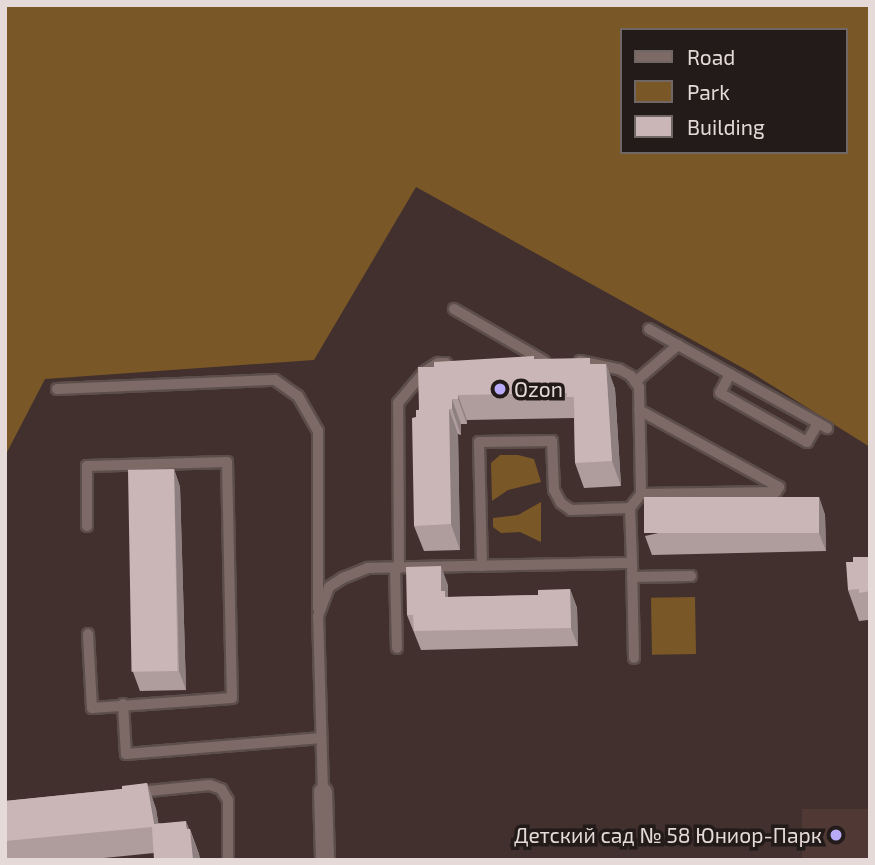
<!DOCTYPE html>
<html>
<head>
<meta charset="utf-8">
<style>
  body { margin:0 }
  #map { position:relative; width:875px; height:865px; overflow:hidden; background:#41302d; font-family:"Exo 2",sans-serif }
  div>[style] { position:absolute }
  [style*='--x'] { left:calc(var(--x)*1px); top:calc(var(--y)*1px); width:calc(var(--w)*1px); rotate:calc(var(--a)*1deg) }
  .built>* { inset:0; background:#503934; transform-origin:0 0 }
  .green>* { inset:0; background:#7a5727; transform-origin:0 0 }
  .roads { filter:drop-shadow(2px 0 #5c4e4b) drop-shadow(-2px 0 #5c4e4b) drop-shadow(0 2px #5c4e4b) drop-shadow(0 -2px #5c4e4b) }
  .service>* { height:10px; margin:-5px; padding:0 5px; transform-origin:5px; border-radius:5px; background:#7d6a66 }
  .minor>* { height:18px; margin:-9px; padding:0 9px; transform-origin:9px; border-radius:9px; background:#7d6a66 }
  .wall>* { inset:0; background:#af9d9d }
  .shaded-wall>* { inset:0; background:#8e7f80 }
  .building>* { inset:0; background:#cbb6b7; transform-origin:0 0 }
  .dots>* { width:19px; height:19px; translate:-50% -50%; box-sizing:border-box; border:4px solid #221b19; border-radius:50% }
  span { translate:-50% -50%; white-space:nowrap; text-align:center; line-height:1.15; -webkit-text-stroke:7px #221b19; paint-order:stroke }
  .poi-label { font-size:21px; color:#e5dad7 }
  .left { translate:0 -50%; text-align:left }
  .right { translate:-100% -50%; text-align:right }
  .frame { position:absolute; inset:0; border:7px solid #e5dad7; pointer-events:none }
  .legend { position:absolute; left:620px; top:28px; width:228px; height:126px; box-sizing:border-box; background:#221b19; border:2px solid #706765; margin:0; padding:9px 12px; list-style:none; font-size:21px; color:#e5dad7 }
  .legend li { display:flex; align-items:center; gap:14px; height:35px }
  .legend b { width:35px; border:2px solid #706765 }
</style>
</head>
<body>
<div id="map">
  <div class="built">
    <i style="left:870px;top:809px;width:51px;height:68px;rotate:90deg"></i>
  </div>
  <div class="green">
    <i style="clip-path:polygon(evenodd,5px 5px,870px 5px,870px 447px,752px 373px,416px 187px,314px 360px,45px 379px,5px 456px,5px 5px,621px 30px,845px 30px,845px 152px,621px 152px,621px 30px)"></i>
    <i style="clip-path:polygon(500px 455px,518px 455px,534px 459px,541px 482px,508px 490px,492px 501px,491px 463px)"></i>
    <i style="clip-path:polygon(541px 502px,541px 542px,520px 532px,501px 533px,493px 527px,493px 518px,518px 515px)"></i>
    <i style="left:695px;top:597px;width:57px;height:44px;rotate:89deg"></i>
  </div>
  <div class="roads">
    <div class="service">
      <i style="--x:454;--y:309;--w:104;--a:30"></i>
      <i style="--x:649;--y:329;--w:204;--a:29.1"></i>
      <i style="--x:580;--y:361;--w:40;--a:12"></i>
      <i style="--x:619;--y:369;--w:14;--a:30"></i>
      <i style="--x:631;--y:376;--w:14;--a:54"></i>
      <i style="--x:639;--y:387;--w:107;--a:88.9"></i>
      <i style="--x:641;--y:494;--w:18;--a:128"></i>
      <i style="--x:730;--y:374;--w:21;--a:118"></i>
      <i style="--x:720;--y:393;--w:100;--a:29.4"></i>
      <i style="--x:807;--y:442;--w:22;--a:-60"></i>
      <i style="--x:635;--y:382;--w:57;--a:-40.7"></i>
      <i style="--x:57;--y:389;--w:218;--a:-2.4"></i>
      <i style="--x:275;--y:380;--w:28;--a:35"></i>
      <i style="--x:298;--y:396;--w:40;--a:60.3"></i>
      <i style="--x:318;--y:431;--w:178;--a:90"></i>
      <i style="--x:639;--y:410;--w:160;--a:28.8"></i>
      <i style="--x:779;--y:487;--w:6;--a:121"></i>
      <i style="--x:776;--y:492;--w:135;--a:179.2"></i>
      <i style="--x:87;--y:526;--w:60;--a:-90"></i>
      <i style="--x:87;--y:466;--w:140;--a:-1.6"></i>
      <i style="--x:227;--y:462;--w:236;--a:88.8"></i>
      <i style="--x:232;--y:698;--w:140;--a:175.9"></i>
      <i style="--x:92;--y:708;--w:74;--a:-93.1"></i>
      <i style="--x:482;--y:566;--w:124;--a:-91.4"></i>
      <i style="--x:479;--y:442;--w:73;--a:-0.8"></i>
      <i style="--x:552;--y:441;--w:49;--a:87.7"></i>
      <i style="--x:554;--y:490;--w:15;--a:62"></i>
      <i style="--x:561;--y:503;--w:12;--a:35"></i>
      <i style="--x:571;--y:510;--w:59;--a:-1.9"></i>
      <i style="--x:630;--y:508;--w:55;--a:87.9"></i>
      <i style="--x:395;--y:568;--w:80;--a:88.6"></i>
      <i style="--x:399;--y:568;--w:165;--a:-90.3"></i>
      <i style="--x:398;--y:403;--w:40;--a:-50"></i>
      <i style="--x:424;--y:372;--w:17;--a:-33"></i>
      <i style="--x:438;--y:363;--w:8;--a:0"></i>
      <i style="--x:632;--y:577;--w:59;--a:-1"></i>
      <i style="--x:123;--y:704;--w:50;--a:86.6"></i>
      <i style="--x:126;--y:754;--w:196;--a:-4.7"></i>
      <i style="--x:138;--y:792;--w:72;--a:-5.6"></i>
      <i style="--x:210;--y:785;--w:12;--a:20"></i>
      <i style="--x:221;--y:789;--w:13;--a:58"></i>
      <i style="--x:228;--y:800;--w:60;--a:90"></i>
      <i style="--x:323;--y:792;--w:176;--a:-91.6"></i>
      <i style="--x:318;--y:616;--w:31;--a:-69"></i>
      <i style="--x:329;--y:587;--w:17;--a:-33"></i>
      <i style="--x:343;--y:578;--w:27;--a:-22"></i>
      <i style="--x:368;--y:568;--w:264;--a:-1.1"></i>
      <i style="--x:632;--y:563;--w:95;--a:88.8"></i>
    </div>
    <div class="minor">
      <i style="--x:323;--y:792;--w:68;--a:88.3"></i>
    </div>
  </div>
  <div class="wall">
    <i style="clip-path:polygon(536px 359px,592px 364px,606px 364px,615px 389px,621px 486px,584px 488px,575px 463px,574px 418px,467px 420px,467px 424px,461px 424px,461px 435px,458px 434px,460px 550px,424px 551px,414px 526px,416px 417px,434px 367px)"></i>
    <i style="clip-path:polygon(174px 469px,180px 487px,186px 690px,140px 691px,133px 672px)"></i>
    <i style="clip-path:polygon(819px 497px,825px 515px,826px 551px,652px 555px,645px 536px)"></i>
    <i style="clip-path:polygon(870px 557px,870px 624px,868px 620px,859px 621px,848px 590px,853px 562px)"></i>
    <i style="clip-path:polygon(448px 585px,448px 597px,538px 595px,570px 589px,577px 608px,578px 646px,421px 650px,407px 615px)"></i>
    <i style="clip-path:polygon(147px 783px,156px 809px,158px 823px,190px 829px,199px 854px,200px 860px,154px 860px,154px 853px,84px 860px,5px 860px,5px 801px,122px 789px)"></i>
  </div>
  <div class="shaded-wall">
    <i style="clip-path:polygon(606px 364px,615px 389px,621px 486px,612px 461px)"></i>
    <i style="clip-path:polygon(458px 395px,467px 420px,467px 424px,458px 399px)"></i>
    <i style="clip-path:polygon(452px 399px,461px 424px,461px 435px,452px 409px)"></i>
    <i style="clip-path:polygon(449px 409px,458px 434px,460px 550px,451px 524px)"></i>
    <i style="clip-path:polygon(174px 469px,180px 487px,186px 690px,179px 671px)"></i>
    <i style="clip-path:polygon(819px 497px,825px 515px,826px 551px,819px 533px)"></i>
    <i style="clip-path:polygon(441px 566px,448px 585px,448px 600px,451px 610px,441px 591px)"></i>
    <i style="clip-path:polygon(570px 589px,577px 608px,578px 646px,571px 628px)"></i>
    <i style="clip-path:polygon(147px 783px,156px 809px,163px 849px,154px 824px)"></i>
    <i style="clip-path:polygon(186px 821px,199px 854px,200px 860px,193px 860px)"></i>
  </div>
  <div class="building">
    <i style="clip-path:polygon(534px 356px,534px 359px,590px 358px,590px 364px,606px 364px,612px 461px,575px 463px,574px 397px,567px 397px,567px 393px,458px 395px,458px 399px,452px 399px,452px 409px,449px 409px,451px 524px,414px 526px,412px 418px,416px 417px,416px 410px,419px 410px,418px 367px,434px 367px,434px 362px)"></i>
    <i style="left:174px;top:469px;width:202px;height:46px;rotate:89deg"></i>
    <i style="left:819px;top:497px;width:36px;height:175px;rotate:90deg"></i>
    <i style="clip-path:polygon(853px 557px,870px 557px,870px 591px,859px 593px,859px 589px,848px 590px,846px 562px,853px 562px)"></i>
    <i style="clip-path:polygon(441px 566px,441px 591px,445px 591px,445px 597px,538px 595px,538px 590px,570px 589px,571px 628px,414px 631px,413px 615px,407px 615px,406px 567px)"></i>
    <i style="clip-path:polygon(147px 783px,154px 824px,186px 821px,187px 829px,190px 829px,193px 860px,154px 860px,152px 827px,5px 841px,5px 801px,122px 789px,122px 786px)"></i>
  </div>
  <div class="dots">
    <i style="left:500px;top:389px;background:#b9abf7"></i>
    <i style="left:836px;top:835px;background:#b9abf7"></i>
  </div>
  <div class="poi-label">
    <span class="left" style="left:514px;top:389px">Ozon</span>
    <span class="right" style="left:822px;top:835px">Детский сад № 58 Юниор-Парк</span>
  </div>
  <div class="frame"></div>
  <ul class="legend">
  <li><b style="height:9px;background:#7d6a66"></b>Road</li>
  <li><b style="height:19px;background:#7a5727"></b>Park</li>
  <li><b style="height:19px;background:#cbb6b7"></b>Building</li>
  </ul>
</div>
</body>
</html>
